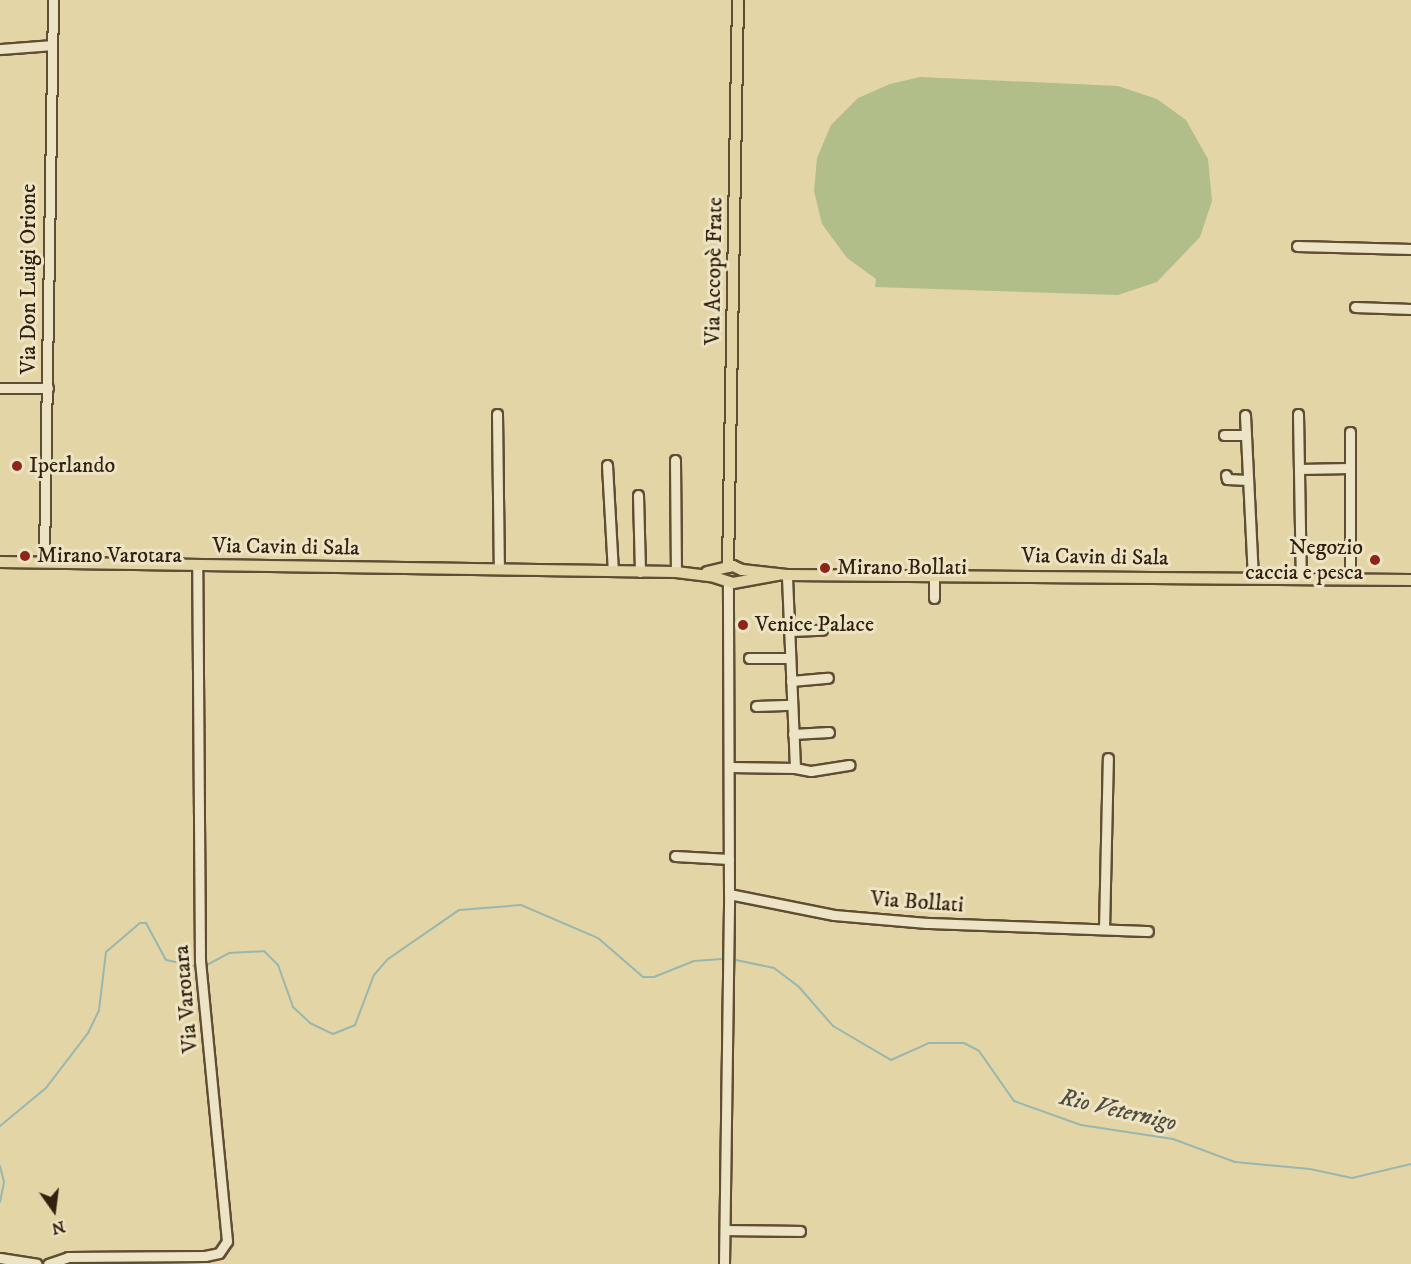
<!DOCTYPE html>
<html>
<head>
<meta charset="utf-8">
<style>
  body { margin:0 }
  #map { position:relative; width:1411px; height:1264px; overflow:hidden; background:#e4d5a6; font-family:"IM FELL DW Pica",serif }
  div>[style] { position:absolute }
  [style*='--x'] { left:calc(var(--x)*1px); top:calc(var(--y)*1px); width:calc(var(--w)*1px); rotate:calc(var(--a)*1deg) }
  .green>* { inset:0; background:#b1be89 }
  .stream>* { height:2px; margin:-1px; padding:0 1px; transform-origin:1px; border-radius:1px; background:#97b7af }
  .roads { filter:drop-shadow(2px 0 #5f4d34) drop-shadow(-2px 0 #5f4d34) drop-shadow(0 2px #5f4d34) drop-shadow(0 -2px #5f4d34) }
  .minor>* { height:9px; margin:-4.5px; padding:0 4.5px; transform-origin:4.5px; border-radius:4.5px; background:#ede4c5 }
  .major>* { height:10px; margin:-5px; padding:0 5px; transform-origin:5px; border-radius:5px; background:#e4d5a6 }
  .dots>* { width:16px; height:16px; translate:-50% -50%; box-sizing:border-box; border:3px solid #ede4c5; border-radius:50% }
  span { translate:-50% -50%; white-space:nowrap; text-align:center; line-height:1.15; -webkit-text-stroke:6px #ede4c5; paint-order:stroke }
  .street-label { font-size:22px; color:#33200e }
  .poi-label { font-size:22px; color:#33200e }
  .left { translate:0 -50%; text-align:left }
  .right { translate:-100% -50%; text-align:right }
  .water-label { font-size:24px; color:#514d3e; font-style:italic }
  .north { position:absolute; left:24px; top:1180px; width:60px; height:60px; -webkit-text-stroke:4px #ede4c5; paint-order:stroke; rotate:166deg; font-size:16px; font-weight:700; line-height:24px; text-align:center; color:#33200e }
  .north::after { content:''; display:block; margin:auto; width:21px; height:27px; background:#33200e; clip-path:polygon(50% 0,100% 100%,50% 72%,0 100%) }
</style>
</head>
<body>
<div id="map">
  <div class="green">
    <i style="clip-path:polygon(920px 77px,1118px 86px,1157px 99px,1186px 120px,1208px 159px,1212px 201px,1200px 237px,1157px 282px,1118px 295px,875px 287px,876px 279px,847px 258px,822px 224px,814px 191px,817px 158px,831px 125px,858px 98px,890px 84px)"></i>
  </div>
  <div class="stream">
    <i style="--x:731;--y:959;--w:44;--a:11.8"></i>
    <i style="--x:774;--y:968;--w:31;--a:37"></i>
    <i style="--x:799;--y:987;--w:52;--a:48.9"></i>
    <i style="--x:833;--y:1026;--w:67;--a:30.4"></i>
    <i style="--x:891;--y:1060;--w:42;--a:-24.1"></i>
    <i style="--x:929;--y:1043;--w:35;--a:0"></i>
    <i style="--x:964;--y:1043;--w:17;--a:28"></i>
    <i style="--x:979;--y:1051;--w:61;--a:55"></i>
    <i style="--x:1014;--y:1101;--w:71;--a:19.7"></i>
    <i style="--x:1081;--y:1125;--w:93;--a:8.7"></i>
    <i style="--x:1173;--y:1139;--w:66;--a:20.4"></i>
    <i style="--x:1235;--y:1162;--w:75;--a:5.3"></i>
    <i style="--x:1310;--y:1169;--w:43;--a:12.1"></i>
    <i style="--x:1352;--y:1178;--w:61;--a:-13.3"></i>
    <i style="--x:203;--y:967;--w:30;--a:-28"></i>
    <i style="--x:229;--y:953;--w:35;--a:-3"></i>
    <i style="--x:264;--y:951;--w:20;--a:45"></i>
    <i style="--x:278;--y:965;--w:45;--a:70.3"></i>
    <i style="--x:293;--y:1007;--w:23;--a:43"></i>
    <i style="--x:310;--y:1023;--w:25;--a:26"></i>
    <i style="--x:333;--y:1034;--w:24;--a:-22"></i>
    <i style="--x:355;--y:1025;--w:53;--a:-69.2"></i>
    <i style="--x:374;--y:975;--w:21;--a:-49"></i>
    <i style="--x:388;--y:959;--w:86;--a:-34.6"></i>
    <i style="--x:459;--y:910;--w:62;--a:-4.6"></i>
    <i style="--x:521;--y:905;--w:84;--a:23.2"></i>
    <i style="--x:598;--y:938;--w:60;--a:40.9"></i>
    <i style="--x:643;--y:977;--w:11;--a:0"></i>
    <i style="--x:654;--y:977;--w:43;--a:-21.8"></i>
    <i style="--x:694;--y:961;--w:31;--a:-4"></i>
    <i style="--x:0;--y:1126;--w:60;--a:-39.6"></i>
    <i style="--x:46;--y:1088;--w:69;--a:-52.6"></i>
    <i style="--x:88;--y:1033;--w:25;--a:-64"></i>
    <i style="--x:99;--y:1010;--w:58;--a:-83.1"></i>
    <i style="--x:106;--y:952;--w:45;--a:-40.5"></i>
    <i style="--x:140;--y:923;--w:6;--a:0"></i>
    <i style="--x:146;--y:923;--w:42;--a:61.6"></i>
    <i style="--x:166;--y:960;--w:33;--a:12"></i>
    <i style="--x:0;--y:1166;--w:16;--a:76"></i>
    <i style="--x:4;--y:1182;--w:20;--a:101"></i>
  </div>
  <div class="roads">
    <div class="minor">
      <i style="--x:0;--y:49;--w:52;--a:-4.4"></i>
      <i style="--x:1297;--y:246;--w:114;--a:1.5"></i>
      <i style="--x:1355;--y:307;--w:56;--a:2"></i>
      <i style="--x:0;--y:388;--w:48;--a:0"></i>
      <i style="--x:497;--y:414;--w:155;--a:89.3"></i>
      <i style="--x:1298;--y:414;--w:165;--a:89"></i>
      <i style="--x:1245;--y:415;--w:163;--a:87.2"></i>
      <i style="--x:1350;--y:432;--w:147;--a:90"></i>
      <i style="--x:1224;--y:435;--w:22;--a:0"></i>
      <i style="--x:675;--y:460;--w:112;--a:89.5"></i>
      <i style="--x:607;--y:465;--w:106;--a:86.8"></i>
      <i style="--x:1299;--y:469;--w:51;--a:-1.1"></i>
      <i style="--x:1226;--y:475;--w:4;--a:76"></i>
      <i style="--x:1227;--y:479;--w:21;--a:3"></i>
      <i style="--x:638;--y:495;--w:77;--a:88.5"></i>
      <i style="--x:44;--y:557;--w:557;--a:-89.07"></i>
      <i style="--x:934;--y:598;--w:23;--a:-90"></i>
      <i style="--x:789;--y:631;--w:33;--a:-2"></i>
      <i style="--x:749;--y:658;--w:41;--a:0"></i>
      <i style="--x:791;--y:681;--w:37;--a:-5"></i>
      <i style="--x:756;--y:706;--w:36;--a:-2"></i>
      <i style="--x:793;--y:734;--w:36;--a:-3"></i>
      <i style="--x:730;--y:767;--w:65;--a:0.9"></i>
      <i style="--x:795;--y:768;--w:193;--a:-92.4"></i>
      <i style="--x:795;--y:768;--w:16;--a:11"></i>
      <i style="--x:811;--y:771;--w:39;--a:-9"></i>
      <i style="--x:675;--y:856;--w:54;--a:3.2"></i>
      <i style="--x:729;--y:894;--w:107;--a:11.3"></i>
      <i style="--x:834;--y:915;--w:93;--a:4.9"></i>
      <i style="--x:927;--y:923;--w:221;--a:2.1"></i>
      <i style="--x:1104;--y:929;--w:171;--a:-88.7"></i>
      <i style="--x:725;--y:1230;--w:75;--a:0.8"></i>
      <i style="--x:0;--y:1258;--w:37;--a:9"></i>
      <i style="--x:48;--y:1264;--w:21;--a:-19"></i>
      <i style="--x:68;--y:1257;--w:137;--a:-0.4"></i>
      <i style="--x:205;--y:1256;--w:14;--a:-12"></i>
      <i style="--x:219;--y:1253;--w:14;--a:-56"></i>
      <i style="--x:227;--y:1241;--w:281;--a:-95.5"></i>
      <i style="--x:200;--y:961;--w:396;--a:-90.4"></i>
      <i style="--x:724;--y:1264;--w:370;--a:-89.2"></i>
      <i style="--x:729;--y:894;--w:313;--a:-90.2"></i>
    </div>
    <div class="major">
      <i style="--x:0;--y:562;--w:676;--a:0.85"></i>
      <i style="--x:676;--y:572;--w:35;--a:7"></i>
      <i style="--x:711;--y:576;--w:23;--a:18"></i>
      <i style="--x:733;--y:583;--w:46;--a:-10.1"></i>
      <i style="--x:728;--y:567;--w:567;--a:-88.99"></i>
      <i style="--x:707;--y:572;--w:27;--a:-13"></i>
      <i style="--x:733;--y:566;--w:10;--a:24"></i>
      <i style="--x:742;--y:570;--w:45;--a:6.3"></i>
      <i style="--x:787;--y:575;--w:624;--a:0.46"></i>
    </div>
  </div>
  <div class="dots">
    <i style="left:17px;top:466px;background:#8f2418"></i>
    <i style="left:25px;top:556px;background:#8f2418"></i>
    <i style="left:1375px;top:560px;background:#8f2418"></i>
    <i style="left:825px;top:568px;background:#8f2418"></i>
    <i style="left:743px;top:625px;background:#8f2418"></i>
  </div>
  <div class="street-label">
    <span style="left:714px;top:271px;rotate:-89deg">Via Accopè Frate</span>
    <span style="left:29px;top:279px;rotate:-90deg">Via Don Luigi Orione</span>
    <span style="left:286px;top:547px;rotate:1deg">Via Cavin di Sala</span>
    <span style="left:1095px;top:557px;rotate:1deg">Via Cavin di Sala</span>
    <span style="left:917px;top:902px;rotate:4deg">Via Bollati</span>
    <span style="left:186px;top:999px;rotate:-95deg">Via Varotara</span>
  </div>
  <div class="poi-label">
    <span class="left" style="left:29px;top:466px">Iperlando</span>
    <span class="right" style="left:1363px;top:560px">Negozio<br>caccia e pesca</span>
    <span class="left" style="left:37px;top:556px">Mirano Varotara</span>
    <span class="left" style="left:837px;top:568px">Mirano Bollati</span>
    <span class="left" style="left:755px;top:625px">Venice Palace</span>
  </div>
  <div class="water-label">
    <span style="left:1118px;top:1111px;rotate:13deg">Rio Veternigo</span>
  </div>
  <div class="north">N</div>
</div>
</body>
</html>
